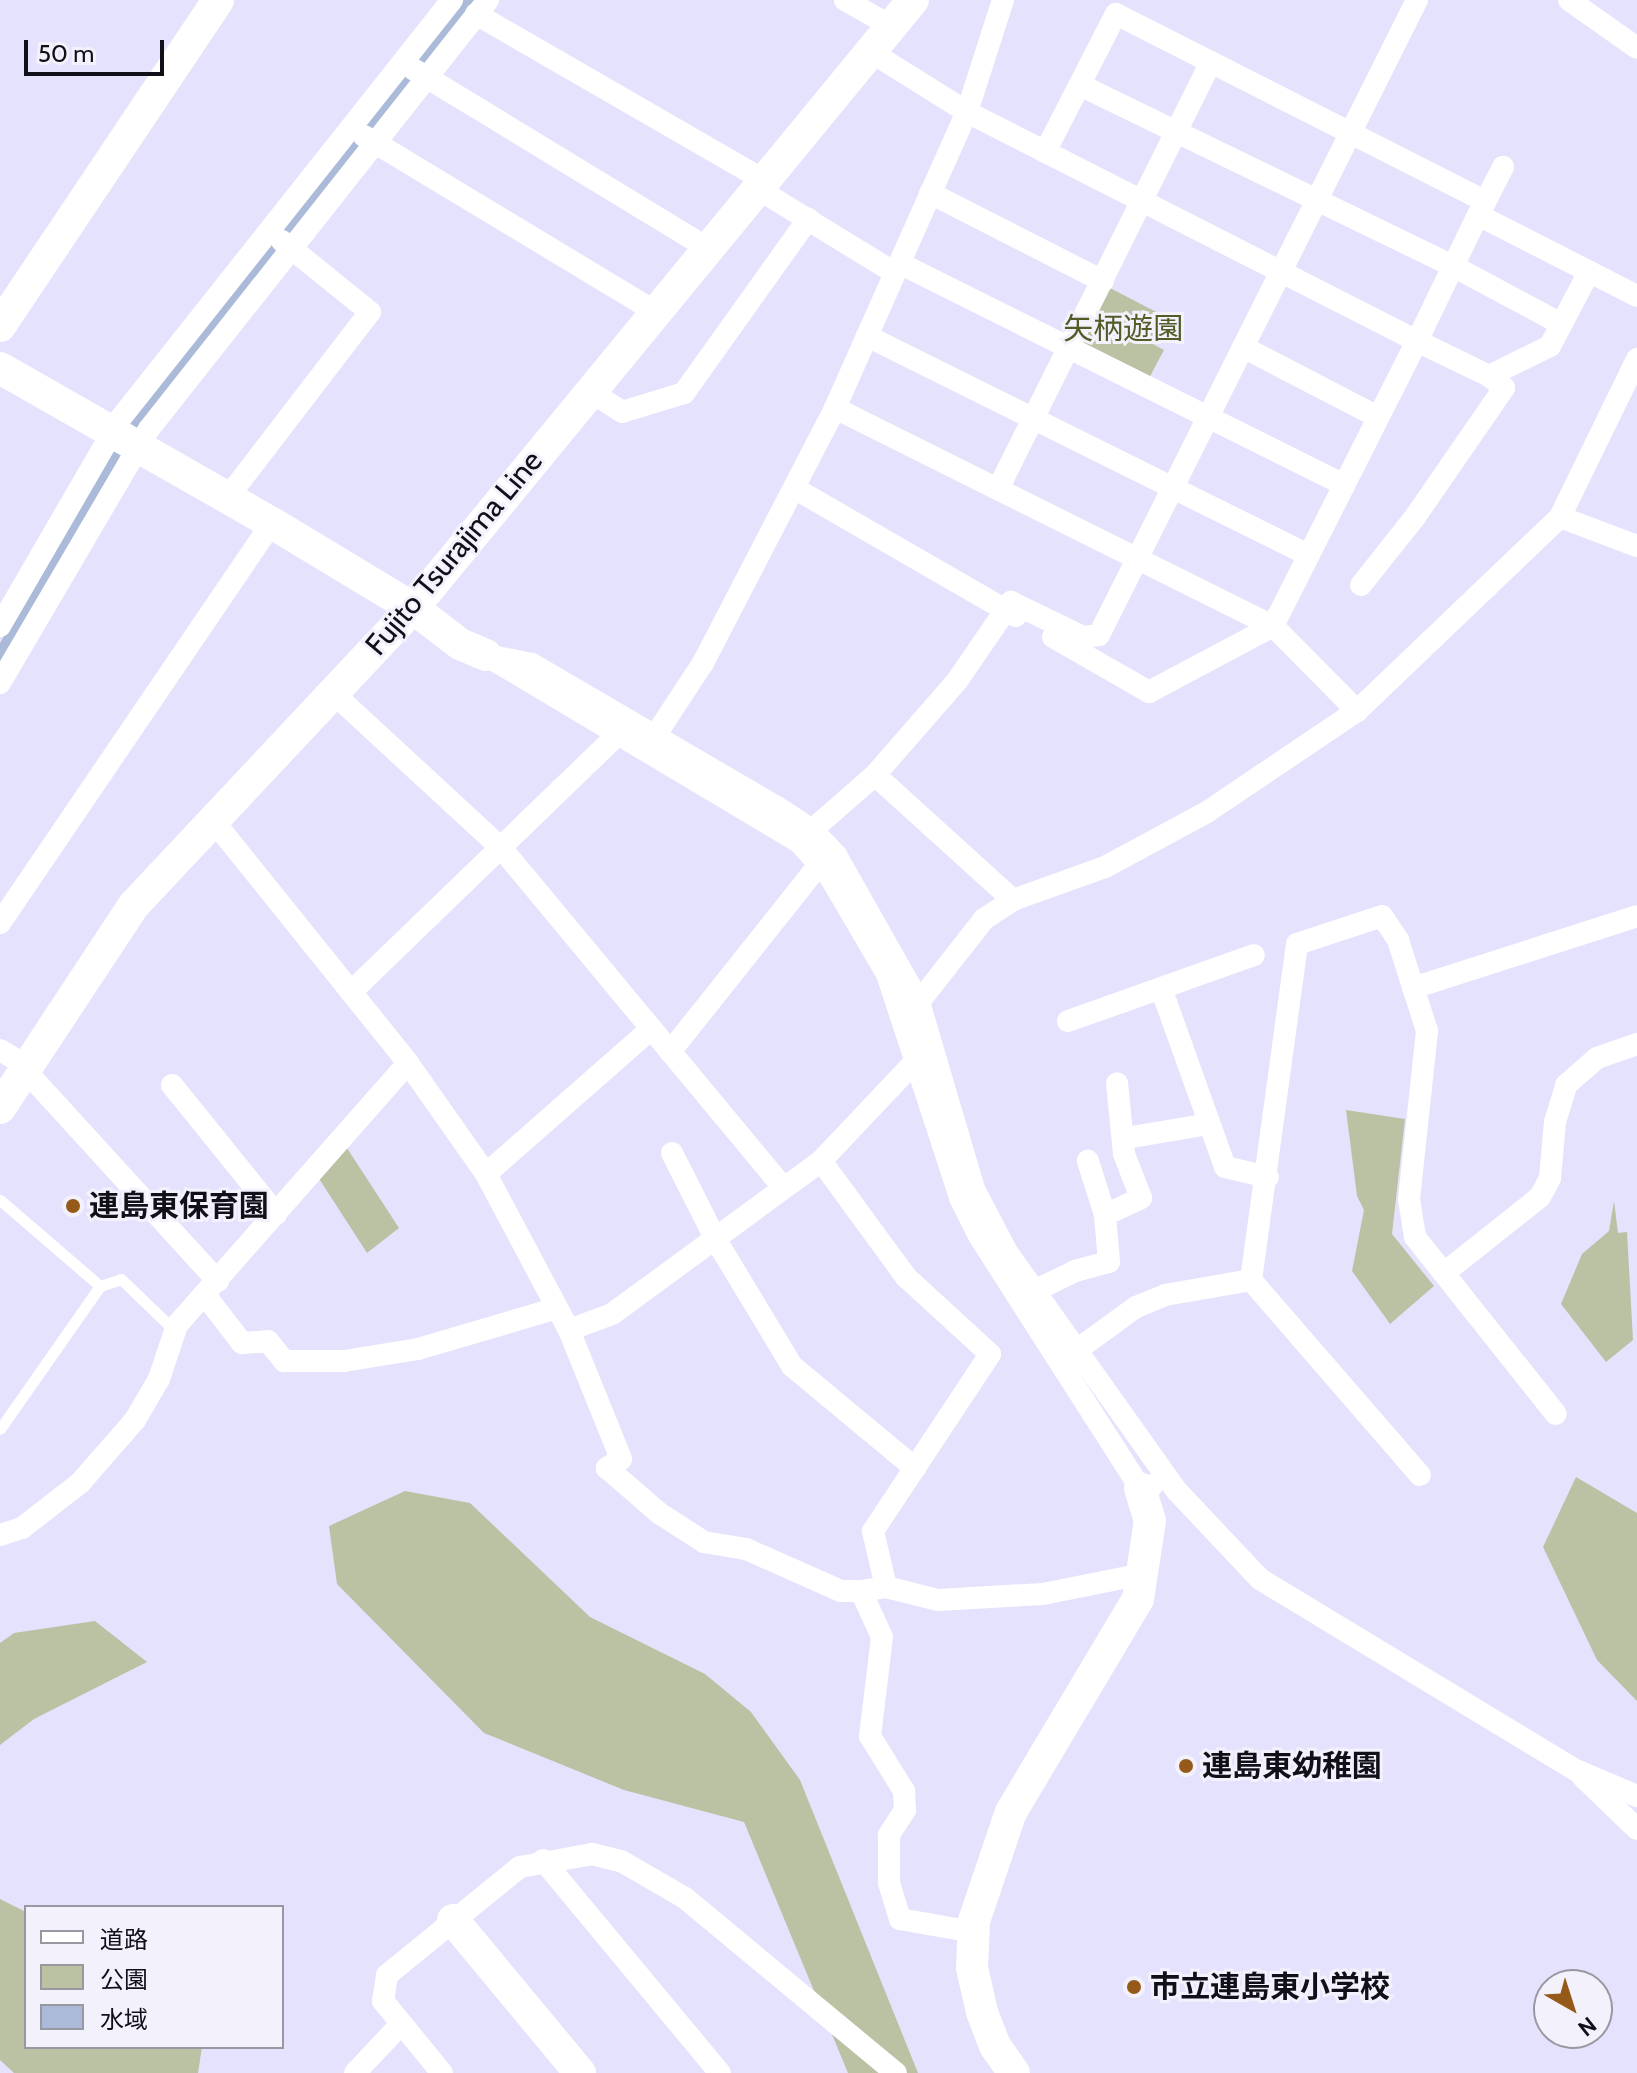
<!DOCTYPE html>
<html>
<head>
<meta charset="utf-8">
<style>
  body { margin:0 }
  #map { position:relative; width:1637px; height:2073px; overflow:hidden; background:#e5e2fd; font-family:Cabin,"Noto Sans JP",sans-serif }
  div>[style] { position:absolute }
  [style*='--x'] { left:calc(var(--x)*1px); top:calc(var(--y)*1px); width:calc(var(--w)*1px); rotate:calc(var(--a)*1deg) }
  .green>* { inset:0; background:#bbc2a4 }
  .water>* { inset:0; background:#aabad8 }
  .lane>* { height:11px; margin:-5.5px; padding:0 5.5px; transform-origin:5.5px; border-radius:5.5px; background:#fff }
  .street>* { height:22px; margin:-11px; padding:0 11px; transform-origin:11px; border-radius:11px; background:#fff }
  .secondary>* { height:32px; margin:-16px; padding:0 16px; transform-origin:16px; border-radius:16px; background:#fff }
  .dots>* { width:22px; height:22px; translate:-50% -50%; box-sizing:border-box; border:4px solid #f3f2fc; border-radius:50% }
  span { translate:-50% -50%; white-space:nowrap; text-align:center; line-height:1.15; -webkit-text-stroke:6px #f3f2fc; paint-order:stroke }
  .park-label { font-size:30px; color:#515c27 }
  .street-label { font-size:30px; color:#111019 }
  .poi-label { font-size:30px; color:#111019; font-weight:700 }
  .left { translate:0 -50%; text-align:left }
  .legend { position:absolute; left:24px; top:1905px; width:260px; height:144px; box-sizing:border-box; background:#f3f2fc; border:2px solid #9998a1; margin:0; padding:10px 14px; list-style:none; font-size:24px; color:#111019 }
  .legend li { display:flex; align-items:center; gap:16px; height:40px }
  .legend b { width:40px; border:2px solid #9998a1 }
  .north { position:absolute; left:1533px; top:1969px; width:80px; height:80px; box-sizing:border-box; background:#f3f2fc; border:2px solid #9998a1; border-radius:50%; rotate:141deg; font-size:22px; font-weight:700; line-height:32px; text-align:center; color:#111019 }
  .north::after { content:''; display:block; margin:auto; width:28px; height:36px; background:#955a19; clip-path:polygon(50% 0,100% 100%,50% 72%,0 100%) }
  .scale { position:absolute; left:24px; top:40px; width:140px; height:36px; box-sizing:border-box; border:4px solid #111019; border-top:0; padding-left:10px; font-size:24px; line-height:28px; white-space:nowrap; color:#111019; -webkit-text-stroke:6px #f3f2fc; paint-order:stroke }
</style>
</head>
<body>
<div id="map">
  <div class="green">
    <i style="clip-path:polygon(1110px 288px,1164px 316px,1151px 343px,1164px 350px,1147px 382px,1082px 343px)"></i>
    <i style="clip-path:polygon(1346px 1110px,1405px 1119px,1392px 1234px,1434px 1286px,1390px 1324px,1352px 1271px,1364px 1210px,1357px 1196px)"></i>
    <i style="clip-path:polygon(343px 1142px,399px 1228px,367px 1253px,316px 1174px)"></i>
    <i style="clip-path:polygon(1614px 1201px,1618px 1233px,1627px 1232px,1633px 1340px,1606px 1362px,1561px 1304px,1582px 1254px,1609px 1231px)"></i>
    <i style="clip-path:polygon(1576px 1477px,1637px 1513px,1637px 1701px,1597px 1660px,1543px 1547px)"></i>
    <i style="clip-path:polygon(405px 1491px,470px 1503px,590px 1617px,705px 1674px,751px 1712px,800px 1780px,918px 2073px,848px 2073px,744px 1822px,624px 1790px,484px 1733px,337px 1584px,329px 1526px)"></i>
    <i style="clip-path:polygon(95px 1621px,147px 1662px,34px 1719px,0 1745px,0 1643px,14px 1633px)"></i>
    <i style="clip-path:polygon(0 1899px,26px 1912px,26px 2047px,202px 2047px,198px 2073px,14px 2073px,0 2060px)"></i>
  </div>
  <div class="water">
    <i style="clip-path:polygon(444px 0,481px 0,284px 251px,0 666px,0 643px,112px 447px)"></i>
  </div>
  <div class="lane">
    <i style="--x:0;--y:1200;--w:132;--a:40.7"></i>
    <i style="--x:100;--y:1286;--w:174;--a:125"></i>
    <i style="--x:100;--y:1286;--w:22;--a:-18"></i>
    <i style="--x:121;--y:1279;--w:75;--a:43.9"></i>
  </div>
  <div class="street">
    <i style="--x:845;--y:0;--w:53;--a:29.5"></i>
    <i style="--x:1569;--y:0;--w:83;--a:35.2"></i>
    <i style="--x:476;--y:14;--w:330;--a:30"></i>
    <i style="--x:871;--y:52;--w:113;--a:32"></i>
    <i style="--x:967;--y:112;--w:505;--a:26.97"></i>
    <i style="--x:1417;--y:341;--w:140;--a:-64.2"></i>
    <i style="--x:1478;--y:215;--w:178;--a:27"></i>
    <i style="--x:413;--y:69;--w:343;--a:31.3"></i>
    <i style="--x:1082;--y:86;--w:412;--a:25.9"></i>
    <i style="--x:1453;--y:266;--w:123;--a:28.2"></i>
    <i style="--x:364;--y:136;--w:339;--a:31.1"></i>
    <i style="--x:1045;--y:152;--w:155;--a:-62.8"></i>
    <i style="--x:1116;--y:14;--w:414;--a:26.9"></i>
    <i style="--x:755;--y:187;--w:164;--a:31.6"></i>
    <i style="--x:930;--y:193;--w:194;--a:27"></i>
    <i style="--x:1479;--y:214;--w:53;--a:-62.9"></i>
    <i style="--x:899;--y:263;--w:497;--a:26.5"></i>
    <i style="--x:867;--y:336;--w:493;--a:26.4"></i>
    <i style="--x:1243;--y:347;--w:152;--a:27.4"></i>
    <i style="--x:589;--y:391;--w:39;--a:32"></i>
    <i style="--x:622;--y:412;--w:65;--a:-17"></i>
    <i style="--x:684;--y:393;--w:214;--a:-54.5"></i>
    <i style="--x:835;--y:408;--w:489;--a:26.5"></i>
    <i style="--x:1273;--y:626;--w:120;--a:45.3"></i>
    <i style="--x:794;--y:488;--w:256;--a:30"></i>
    <i style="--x:998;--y:489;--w:477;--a:-63.5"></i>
    <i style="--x:228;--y:497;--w:233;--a:-52.5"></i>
    <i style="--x:370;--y:312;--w:113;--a:-141.1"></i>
    <i style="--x:1560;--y:517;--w:82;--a:20.6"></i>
    <i style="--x:1361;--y:585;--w:87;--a:-51.5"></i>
    <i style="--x:1415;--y:517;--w:157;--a:-55.4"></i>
    <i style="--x:1504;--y:388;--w:19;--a:-141"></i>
    <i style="--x:0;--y:626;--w:239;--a:-59.9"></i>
    <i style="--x:120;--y:419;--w:535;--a:-51.61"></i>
    <i style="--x:1053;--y:637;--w:111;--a:29.8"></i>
    <i style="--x:1149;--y:692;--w:140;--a:-28"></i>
    <i style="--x:1273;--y:626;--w:319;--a:-63.2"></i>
    <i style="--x:1417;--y:341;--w:80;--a:25.9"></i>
    <i style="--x:1489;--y:376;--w:68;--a:-26.2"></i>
    <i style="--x:1550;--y:346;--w:84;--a:-62.2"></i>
    <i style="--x:486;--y:655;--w:47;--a:11.1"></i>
    <i style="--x:532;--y:664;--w:284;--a:30.3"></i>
    <i style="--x:777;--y:807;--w:42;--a:33.3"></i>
    <i style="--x:812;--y:830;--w:35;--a:46"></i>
    <i style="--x:836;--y:855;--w:169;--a:60.5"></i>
    <i style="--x:919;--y:1002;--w:195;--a:73.6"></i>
    <i style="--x:974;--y:1189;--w:71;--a:62.4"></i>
    <i style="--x:1007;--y:1252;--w:292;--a:54.6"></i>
    <i style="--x:1176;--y:1490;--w:122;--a:46.7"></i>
    <i style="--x:1260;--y:1579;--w:369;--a:31.2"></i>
    <i style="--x:1576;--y:1770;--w:66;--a:23.1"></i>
    <i style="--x:497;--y:662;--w:352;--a:30.8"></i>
    <i style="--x:799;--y:842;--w:47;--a:48.5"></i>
    <i style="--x:830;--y:877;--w:113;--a:59.6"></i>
    <i style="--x:887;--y:974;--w:236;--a:71.9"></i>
    <i style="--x:960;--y:1198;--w:42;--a:63.4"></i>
    <i style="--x:979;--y:1236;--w:299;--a:57.4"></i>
    <i style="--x:1140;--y:1488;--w:13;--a:-13"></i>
    <i style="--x:0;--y:683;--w:294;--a:-59.6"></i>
    <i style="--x:149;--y:429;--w:547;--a:-51.68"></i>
    <i style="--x:332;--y:692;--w:233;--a:42.7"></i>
    <i style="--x:503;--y:850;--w:438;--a:50.3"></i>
    <i style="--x:655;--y:736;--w:87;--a:-56.7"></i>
    <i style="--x:703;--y:663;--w:287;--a:-62.6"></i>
    <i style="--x:835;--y:408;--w:324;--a:-66"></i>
    <i style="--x:967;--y:112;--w:118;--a:-72.2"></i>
    <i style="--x:875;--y:775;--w:186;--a:42.2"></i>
    <i style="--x:212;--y:819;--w:313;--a:51.2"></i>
    <i style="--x:408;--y:1063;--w:136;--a:54.9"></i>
    <i style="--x:486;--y:1174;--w:177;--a:62"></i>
    <i style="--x:569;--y:1330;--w:139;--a:68"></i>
    <i style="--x:621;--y:1459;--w:17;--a:147"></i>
    <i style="--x:607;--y:1468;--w:69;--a:40.9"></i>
    <i style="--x:659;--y:1513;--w:54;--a:32.8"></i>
    <i style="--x:704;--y:1542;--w:43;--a:9.5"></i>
    <i style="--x:746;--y:1549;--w:104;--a:23.9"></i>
    <i style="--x:841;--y:1591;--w:20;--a:0"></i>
    <i style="--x:861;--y:1591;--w:25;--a:-9"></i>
    <i style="--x:886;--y:1587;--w:57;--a:-103.1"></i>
    <i style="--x:873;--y:1531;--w:212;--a:-56.5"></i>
    <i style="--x:990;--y:1354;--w:114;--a:-137.5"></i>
    <i style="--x:906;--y:1277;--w:144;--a:-126.2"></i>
    <i style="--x:812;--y:830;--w:84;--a:-41.1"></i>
    <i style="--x:875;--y:775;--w:125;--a:-48.9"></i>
    <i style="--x:957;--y:681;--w:96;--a:-55.6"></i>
    <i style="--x:1011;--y:602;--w:80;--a:25.9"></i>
    <i style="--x:1083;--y:637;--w:16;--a:-7"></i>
    <i style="--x:1099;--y:635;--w:710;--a:-63.4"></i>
    <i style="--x:0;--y:923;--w:484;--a:-55.8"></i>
    <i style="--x:1161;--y:988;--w:190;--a:70.3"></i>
    <i style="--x:1225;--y:1167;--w:44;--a:13.1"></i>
    <i style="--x:1413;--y:988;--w:235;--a:-17.8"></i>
    <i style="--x:351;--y:992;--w:368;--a:-44"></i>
    <i style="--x:909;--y:1006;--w:11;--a:-22"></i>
    <i style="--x:919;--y:1002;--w:105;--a:-51.9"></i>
    <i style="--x:984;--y:919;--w:35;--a:-33"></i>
    <i style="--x:1013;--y:900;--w:98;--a:-19.7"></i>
    <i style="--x:1105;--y:867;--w:116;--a:-28.3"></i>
    <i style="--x:1207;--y:812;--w:181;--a:-34"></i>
    <i style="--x:1357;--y:711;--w:281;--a:-43.7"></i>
    <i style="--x:1560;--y:517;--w:176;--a:-64"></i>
    <i style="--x:1068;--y:1021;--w:197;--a:-19.5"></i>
    <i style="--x:0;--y:1050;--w:31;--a:31"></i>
    <i style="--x:670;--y:1052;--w:239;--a:-51.5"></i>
    <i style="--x:25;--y:1070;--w:286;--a:47.6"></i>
    <i style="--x:172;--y:1085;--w:166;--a:51.1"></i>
    <i style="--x:1126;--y:1138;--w:84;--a:-9.6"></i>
    <i style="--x:672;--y:1153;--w:97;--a:63.2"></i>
    <i style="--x:716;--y:1240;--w:147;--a:58.9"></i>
    <i style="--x:792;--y:1366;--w:160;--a:39.7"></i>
    <i style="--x:486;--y:1174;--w:220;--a:-41.3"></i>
    <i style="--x:1105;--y:1215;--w:40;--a:-25"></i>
    <i style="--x:1141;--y:1198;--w:47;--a:-111.1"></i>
    <i style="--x:1124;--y:1154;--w:71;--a:-95.6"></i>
    <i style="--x:1444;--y:1273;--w:122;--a:-38.4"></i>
    <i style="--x:1540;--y:1197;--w:21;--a:-62"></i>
    <i style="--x:1550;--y:1178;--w:56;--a:-84.9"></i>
    <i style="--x:1555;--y:1122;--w:39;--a:-73"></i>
    <i style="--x:1566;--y:1085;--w:41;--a:-41.1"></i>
    <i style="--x:1597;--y:1058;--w:42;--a:-19.3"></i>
    <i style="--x:1251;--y:1280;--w:258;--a:49.1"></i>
    <i style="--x:205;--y:1295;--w:61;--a:52.4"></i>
    <i style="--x:242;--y:1343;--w:26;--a:-4"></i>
    <i style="--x:268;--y:1341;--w:26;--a:51"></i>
    <i style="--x:284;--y:1361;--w:60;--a:0"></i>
    <i style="--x:344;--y:1361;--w:75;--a:-9.2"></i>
    <i style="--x:418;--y:1349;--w:145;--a:-16.4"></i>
    <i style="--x:1022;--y:1297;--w:59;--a:-26.1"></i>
    <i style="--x:1075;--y:1271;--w:35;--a:-15"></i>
    <i style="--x:1109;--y:1262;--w:47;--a:-94.9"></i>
    <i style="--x:1105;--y:1215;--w:57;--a:-107.5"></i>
    <i style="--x:569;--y:1330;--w:46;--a:-20.4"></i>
    <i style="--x:612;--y:1314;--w:259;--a:-36.2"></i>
    <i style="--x:821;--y:1161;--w:150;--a:-46.6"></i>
    <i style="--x:1063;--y:1360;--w:90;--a:-36"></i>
    <i style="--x:1136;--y:1307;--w:31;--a:-22"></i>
    <i style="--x:1165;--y:1295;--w:87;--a:-9.9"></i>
    <i style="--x:1251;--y:1280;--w:339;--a:-82.2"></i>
    <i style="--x:1297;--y:944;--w:89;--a:-18.2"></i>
    <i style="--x:1382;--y:916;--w:29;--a:56"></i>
    <i style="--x:1398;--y:940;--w:96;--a:72.3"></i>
    <i style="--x:1427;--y:1031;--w:169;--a:96.1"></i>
    <i style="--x:1409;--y:1199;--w:38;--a:81"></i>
    <i style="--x:1415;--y:1237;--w:226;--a:51.5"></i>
    <i style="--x:0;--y:1535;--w:23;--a:-18"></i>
    <i style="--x:22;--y:1528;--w:73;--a:-37.8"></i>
    <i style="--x:80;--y:1483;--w:84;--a:-48.9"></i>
    <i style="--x:135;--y:1420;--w:48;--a:-59.7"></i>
    <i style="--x:159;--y:1379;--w:57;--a:-71.6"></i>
    <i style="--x:177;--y:1325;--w:349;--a:-48.6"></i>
    <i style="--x:886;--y:1587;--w:54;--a:14"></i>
    <i style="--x:938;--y:1600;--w:105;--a:-3.3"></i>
    <i style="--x:1043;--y:1594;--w:102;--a:-11.3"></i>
    <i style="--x:861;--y:1591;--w:51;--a:65.5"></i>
    <i style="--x:882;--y:1637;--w:100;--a:96.9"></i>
    <i style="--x:870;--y:1736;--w:65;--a:58.3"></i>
    <i style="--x:904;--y:1791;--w:19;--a:87"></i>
    <i style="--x:905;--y:1810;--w:30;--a:123"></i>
    <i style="--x:889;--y:1835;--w:48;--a:90"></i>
    <i style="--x:889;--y:1883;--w:38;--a:73"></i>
    <i style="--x:900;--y:1919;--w:74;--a:10.1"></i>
    <i style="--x:1583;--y:1777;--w:75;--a:43.9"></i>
    <i style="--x:543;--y:1860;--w:277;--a:50.3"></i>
    <i style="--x:355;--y:2073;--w:67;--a:-46.8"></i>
    <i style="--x:442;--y:2073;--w:93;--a:-129.3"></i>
    <i style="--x:383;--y:2001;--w:26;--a:-81"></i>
    <i style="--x:387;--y:1975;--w:171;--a:-39.1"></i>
    <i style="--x:520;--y:1867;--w:73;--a:-10.2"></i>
    <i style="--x:592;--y:1854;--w:30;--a:14"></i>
    <i style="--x:621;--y:1861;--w:74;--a:30"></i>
    <i style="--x:685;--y:1898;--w:274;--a:39.7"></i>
  </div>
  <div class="secondary">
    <i style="--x:0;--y:326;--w:392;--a:-56.2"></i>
    <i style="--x:0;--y:368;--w:313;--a:29.7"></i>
    <i style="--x:272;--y:523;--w:165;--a:31.1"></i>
    <i style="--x:413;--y:608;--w:59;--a:37.5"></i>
    <i style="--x:460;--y:644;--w:28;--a:23"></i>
    <i style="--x:0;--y:1108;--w:243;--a:-56.6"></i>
    <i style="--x:134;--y:905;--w:407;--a:-46.8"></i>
    <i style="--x:413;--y:608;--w:787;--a:-50.57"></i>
    <i style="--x:453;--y:1920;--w:199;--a:50.3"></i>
    <i style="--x:1014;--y:2073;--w:33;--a:-125"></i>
    <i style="--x:995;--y:2046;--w:36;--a:-111"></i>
    <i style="--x:982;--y:2012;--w:45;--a:-102.8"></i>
    <i style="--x:972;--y:1968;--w:47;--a:-87.6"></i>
    <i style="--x:974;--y:1921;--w:115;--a:-71.3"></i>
    <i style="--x:1011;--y:1812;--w:248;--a:-59.2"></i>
    <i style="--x:1138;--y:1599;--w:79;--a:-81.3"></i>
    <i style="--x:1150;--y:1521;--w:34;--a:-107"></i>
  </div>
  <div class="dots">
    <i style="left:73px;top:1206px;background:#955a19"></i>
    <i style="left:1186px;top:1766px;background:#955a19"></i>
    <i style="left:1134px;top:1987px;background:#955a19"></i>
  </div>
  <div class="park-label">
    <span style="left:1123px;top:329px">矢柄遊園</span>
  </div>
  <div class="street-label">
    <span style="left:454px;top:553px;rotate:-50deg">Fujito Tsurajima Line</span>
  </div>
  <div class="poi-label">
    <span class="left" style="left:89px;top:1206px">連島東保育園</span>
    <span class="left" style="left:1202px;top:1766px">連島東幼稚園</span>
    <span class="left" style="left:1150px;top:1987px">市立連島東小学校</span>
  </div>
  <ul class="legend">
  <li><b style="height:10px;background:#fff"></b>道路</li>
  <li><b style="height:22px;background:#bbc2a4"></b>公園</li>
  <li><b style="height:22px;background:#aabad8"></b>水域</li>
  </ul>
  <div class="north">N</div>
  <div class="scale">50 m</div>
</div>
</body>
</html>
